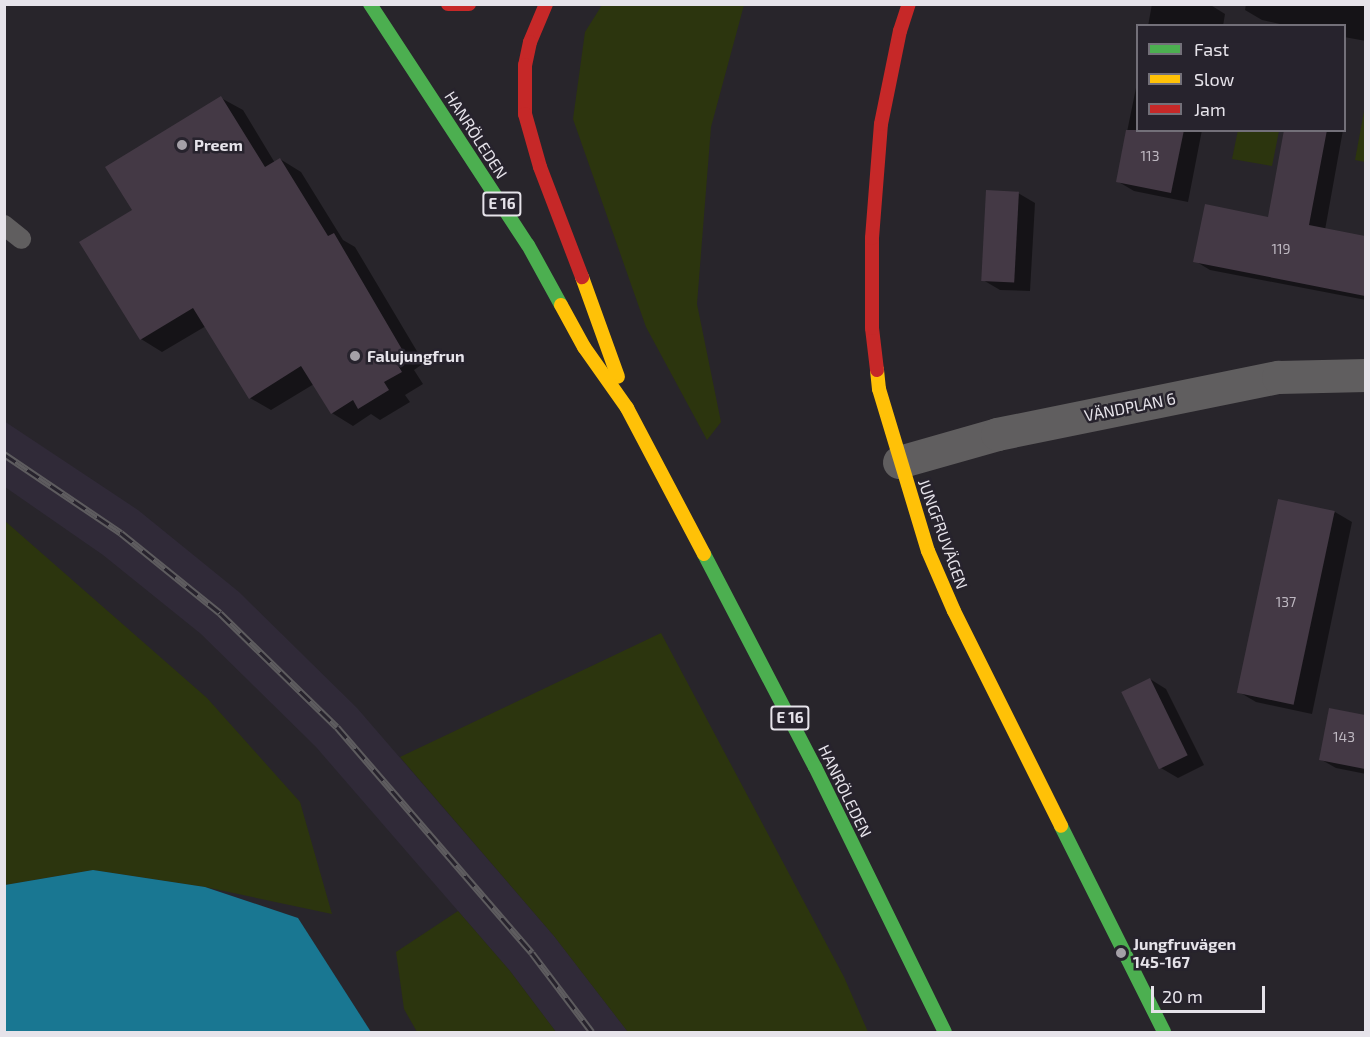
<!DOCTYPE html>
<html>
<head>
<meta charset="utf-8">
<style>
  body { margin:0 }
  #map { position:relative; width:1370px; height:1037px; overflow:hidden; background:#28252b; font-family:"Exo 2",sans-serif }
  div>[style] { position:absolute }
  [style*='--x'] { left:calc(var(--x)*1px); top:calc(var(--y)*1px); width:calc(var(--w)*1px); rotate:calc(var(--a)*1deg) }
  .built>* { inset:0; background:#302a38 }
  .green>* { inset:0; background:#2c350e }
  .water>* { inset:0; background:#197792 }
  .shadow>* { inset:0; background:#0007 }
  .building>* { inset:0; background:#443945; transform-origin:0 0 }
  .lane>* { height:20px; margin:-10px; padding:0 10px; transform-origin:10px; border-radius:10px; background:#605e5f }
  .street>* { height:33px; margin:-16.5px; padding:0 16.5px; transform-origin:16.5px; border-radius:16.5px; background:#605e5f }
  .fast>* { height:14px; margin:-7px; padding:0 7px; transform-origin:7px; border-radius:7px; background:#4caf50 }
  .slow>* { height:14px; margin:-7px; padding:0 7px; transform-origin:7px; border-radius:7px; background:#ffc107 }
  .jam>* { height:14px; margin:-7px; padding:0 7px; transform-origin:7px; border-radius:7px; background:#c62828 }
  .rail>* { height:7px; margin-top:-3.5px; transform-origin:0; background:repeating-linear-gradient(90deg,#27232d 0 14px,#5e5c5f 0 28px); box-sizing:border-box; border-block:2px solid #5e5c5f }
  .dots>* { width:16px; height:16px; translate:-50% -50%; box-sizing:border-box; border:3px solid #27232d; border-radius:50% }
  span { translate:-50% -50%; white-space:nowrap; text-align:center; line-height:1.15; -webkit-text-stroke:5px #27232d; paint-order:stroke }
  .number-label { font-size:14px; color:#beb8c1 }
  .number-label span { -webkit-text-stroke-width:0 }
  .shield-label span { padding:2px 4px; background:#27232d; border:2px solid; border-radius:4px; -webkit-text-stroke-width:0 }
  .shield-label { font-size:15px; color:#e6e3ea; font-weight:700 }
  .street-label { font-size:16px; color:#e6e3ea }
  .poi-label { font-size:16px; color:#e6e3ea; font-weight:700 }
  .left { translate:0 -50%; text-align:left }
  .frame { position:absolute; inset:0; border:6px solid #e6e3ea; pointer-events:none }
  .legend { position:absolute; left:1136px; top:24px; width:210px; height:108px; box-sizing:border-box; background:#27232d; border:2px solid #737079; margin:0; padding:8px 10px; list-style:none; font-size:18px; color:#e6e3ea }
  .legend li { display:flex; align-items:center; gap:12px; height:30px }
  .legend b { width:30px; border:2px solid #737079 }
  .scale { position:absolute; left:1151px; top:986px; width:114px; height:27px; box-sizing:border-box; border:3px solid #e6e3ea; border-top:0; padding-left:8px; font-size:18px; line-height:21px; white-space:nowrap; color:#e6e3ea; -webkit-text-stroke:4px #27232d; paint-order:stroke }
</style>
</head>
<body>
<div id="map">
  <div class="built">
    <i style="clip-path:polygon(4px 421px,138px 510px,239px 592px,357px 708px,554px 936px,628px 1032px,556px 1032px,510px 971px,316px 747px,201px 634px,103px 555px,5px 487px)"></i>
  </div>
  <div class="green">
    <i style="clip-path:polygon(602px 5px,744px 5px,711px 127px,697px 304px,721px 422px,707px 440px,646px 327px,573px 119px,585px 32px)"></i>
    <i style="clip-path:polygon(1365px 106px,1366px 106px,1365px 162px,1355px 160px)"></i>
    <i style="clip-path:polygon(1238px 130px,1279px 131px,1272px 166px,1232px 159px)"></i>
    <i style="clip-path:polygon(5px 521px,207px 698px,300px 802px,332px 914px,205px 887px,93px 870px,5px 885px)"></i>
    <i style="clip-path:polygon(661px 633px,844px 977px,868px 1032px,628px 1032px,554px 936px,400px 757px)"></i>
    <i style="clip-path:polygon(458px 911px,510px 971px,556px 1032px,417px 1032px,404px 1009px,396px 952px)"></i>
  </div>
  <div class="water">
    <i style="clip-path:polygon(93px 870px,205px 887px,298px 918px,371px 1032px,5px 1032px,5px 885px)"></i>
  </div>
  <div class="shadow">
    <i style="clip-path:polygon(1152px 4px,1209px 4px,1225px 14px,1223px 26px,1148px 26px)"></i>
    <i style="clip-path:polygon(1246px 4px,1366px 4px,1366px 41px,1344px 37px,1344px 26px,1289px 26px,1262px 20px,1245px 10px)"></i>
    <i style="clip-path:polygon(1138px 78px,1138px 130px,1202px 130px,1188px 202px,1134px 191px,1117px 181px)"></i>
    <i style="clip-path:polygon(221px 98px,243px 110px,275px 163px,280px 159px,301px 172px,343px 240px,355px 247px,424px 363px,414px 370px,423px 384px,405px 395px,410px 402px,380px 420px,371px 414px,353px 426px,332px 413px,314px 384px,271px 410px,250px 398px,206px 326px,162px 352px,141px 339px,134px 210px)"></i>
    <i style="clip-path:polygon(1285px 130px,1343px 130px,1325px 230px,1366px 238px,1366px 300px,1210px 270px,1195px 261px,1269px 218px)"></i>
    <i style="clip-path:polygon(1018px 193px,1035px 203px,1030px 291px,1000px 290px,983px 280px)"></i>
    <i style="clip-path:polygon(1335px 512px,1352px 522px,1312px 714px,1256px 702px,1239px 692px)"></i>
    <i style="clip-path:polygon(1150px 679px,1166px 689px,1204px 765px,1178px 778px,1161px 768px)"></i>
    <i style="clip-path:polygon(1330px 709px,1366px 716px,1366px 774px,1336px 768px,1320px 759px)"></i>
  </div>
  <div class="building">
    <i style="clip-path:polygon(221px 96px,265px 167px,280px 158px,328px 236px,334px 233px,403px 351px,393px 357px,402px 372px,384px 382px,389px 390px,358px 409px,353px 400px,331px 414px,301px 366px,249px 399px,193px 308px,140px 340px,79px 242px,132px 210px,105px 167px)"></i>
    <i style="clip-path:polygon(1126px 130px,1184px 130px,1171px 193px,1116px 182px)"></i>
    <i style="clip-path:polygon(1284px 130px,1327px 130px,1309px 225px,1365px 236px,1365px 296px,1193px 262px,1205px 204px,1268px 217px)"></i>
    <i style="left:986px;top:190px;width:33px;height:91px;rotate:3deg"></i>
    <i style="left:1278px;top:499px;width:58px;height:198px;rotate:12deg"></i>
    <i style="left:1150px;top:678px;width:86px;height:32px;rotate:64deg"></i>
    <i style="clip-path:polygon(1329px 708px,1365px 715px,1365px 769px,1319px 760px)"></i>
  </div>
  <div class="lane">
    <i style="--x:4;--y:225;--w:22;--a:39"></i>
  </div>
  <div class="street">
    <i style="--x:899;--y:462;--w:102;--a:-15.9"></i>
    <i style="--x:997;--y:434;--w:287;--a:-11.5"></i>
    <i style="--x:1278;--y:377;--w:88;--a:-1.3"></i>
  </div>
  <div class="fast">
    <i style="--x:370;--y:4;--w:288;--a:56.8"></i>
    <i style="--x:528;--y:245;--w:68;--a:61.2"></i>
    <i style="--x:704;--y:554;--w:240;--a:62.5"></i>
    <i style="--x:815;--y:767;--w:295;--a:63.9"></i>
    <i style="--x:1061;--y:826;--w:230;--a:63.4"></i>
  </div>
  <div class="slow">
    <i style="--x:582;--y:277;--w:106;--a:70.2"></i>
    <i style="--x:561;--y:305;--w:48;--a:61.3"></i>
    <i style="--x:584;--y:347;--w:75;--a:54.8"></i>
    <i style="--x:627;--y:408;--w:165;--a:62.2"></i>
    <i style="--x:877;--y:370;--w:19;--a:84"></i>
    <i style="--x:879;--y:389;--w:169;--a:73.2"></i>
    <i style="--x:928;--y:551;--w:65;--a:66.6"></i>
    <i style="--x:954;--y:611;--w:240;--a:63.5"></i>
  </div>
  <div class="jam">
    <i style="--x:448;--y:4;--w:21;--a:0"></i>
    <i style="--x:546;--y:4;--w:41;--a:112.8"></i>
    <i style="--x:530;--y:42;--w:24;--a:102"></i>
    <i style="--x:525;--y:65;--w:49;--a:90"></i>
    <i style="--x:525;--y:114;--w:55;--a:74.2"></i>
    <i style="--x:540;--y:167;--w:118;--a:69.1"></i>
    <i style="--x:877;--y:370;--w:42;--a:-96.8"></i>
    <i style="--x:872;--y:328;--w:90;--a:-90"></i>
    <i style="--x:872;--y:238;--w:114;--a:-85.5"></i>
    <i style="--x:881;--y:124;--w:95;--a:-78.5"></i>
    <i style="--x:900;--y:31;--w:28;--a:-72"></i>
  </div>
  <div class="rail">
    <i style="--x:4;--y:454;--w:141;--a:34"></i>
    <i style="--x:121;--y:533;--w:127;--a:38.9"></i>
    <i style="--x:220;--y:613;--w:163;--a:44.3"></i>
    <i style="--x:337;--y:727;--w:298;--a:49.2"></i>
    <i style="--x:532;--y:953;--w:99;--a:52.8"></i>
  </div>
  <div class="dots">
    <i style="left:182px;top:145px;background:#a4a0a7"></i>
    <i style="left:355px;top:356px;background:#a4a0a7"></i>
    <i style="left:1121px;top:953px;background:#a4a0a7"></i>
  </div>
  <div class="number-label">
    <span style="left:1150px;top:156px">113</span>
    <span style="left:1281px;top:249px">119</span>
    <span style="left:1286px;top:602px">137</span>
    <span style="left:1344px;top:737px">143</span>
  </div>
  <div class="shield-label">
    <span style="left:502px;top:204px">E 16</span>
    <span style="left:790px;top:718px">E 16</span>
  </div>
  <div class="street-label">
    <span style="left:476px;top:135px;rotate:57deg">HANRÖLEDEN</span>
    <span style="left:1130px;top:407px;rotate:-11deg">VÄNDPLAN 6</span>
    <span style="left:943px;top:534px;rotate:70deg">JUNGFRUVÄGEN</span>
    <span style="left:845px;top:791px;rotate:64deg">HANRÖLEDEN</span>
  </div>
  <div class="poi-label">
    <span class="left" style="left:194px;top:145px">Preem</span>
    <span class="left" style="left:367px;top:356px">Falujungfrun</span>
    <span class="left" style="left:1133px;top:953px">Jungfruvägen<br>145-167</span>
  </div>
  <div class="frame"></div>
  <ul class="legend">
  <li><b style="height:8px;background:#4caf50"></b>Fast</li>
  <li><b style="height:8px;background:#ffc107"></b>Slow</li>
  <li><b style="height:8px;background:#c62828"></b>Jam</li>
  </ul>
  <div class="scale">20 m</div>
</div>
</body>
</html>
